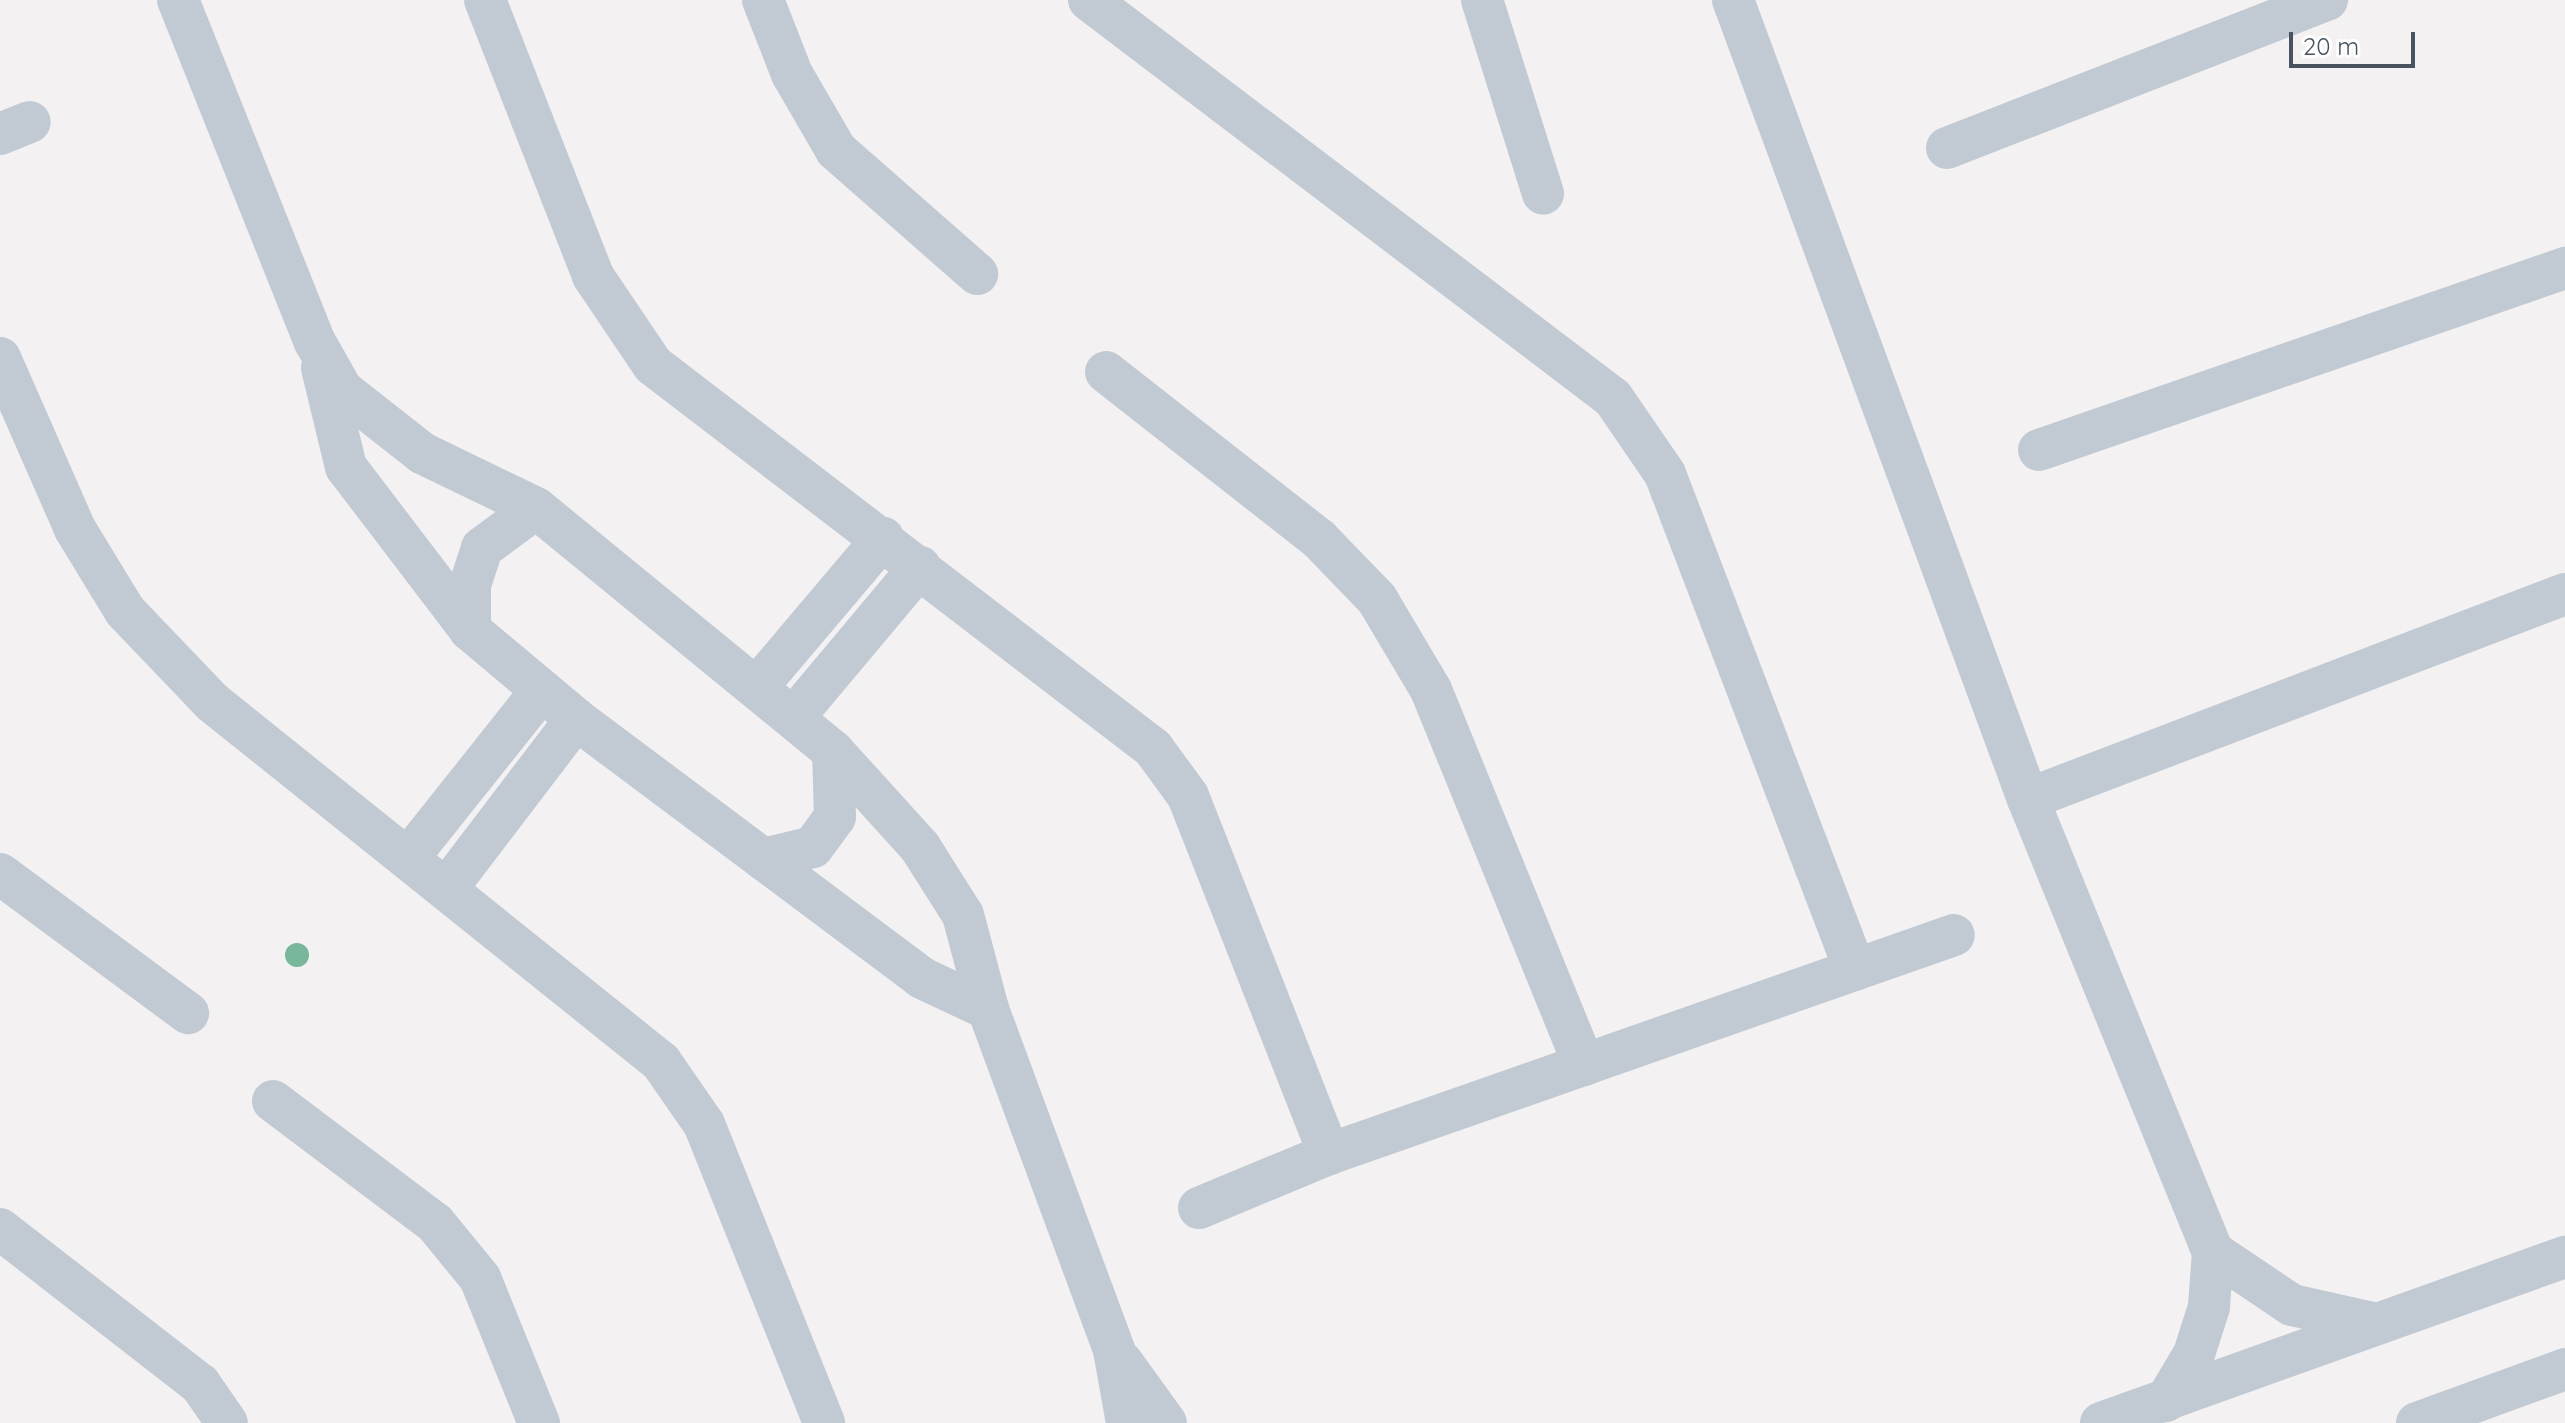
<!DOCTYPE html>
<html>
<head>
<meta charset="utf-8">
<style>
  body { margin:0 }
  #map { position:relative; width:2565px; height:1423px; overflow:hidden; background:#f3f1f1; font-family:Quicksand,sans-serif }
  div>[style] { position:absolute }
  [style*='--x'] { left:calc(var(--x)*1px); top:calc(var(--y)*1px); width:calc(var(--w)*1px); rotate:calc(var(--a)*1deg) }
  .minor>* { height:42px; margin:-21px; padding:0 21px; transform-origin:21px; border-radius:21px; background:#c1cad3 }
  .trees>* { width:24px; height:24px; margin:-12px; border-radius:50%; background:#78b79b }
  span { translate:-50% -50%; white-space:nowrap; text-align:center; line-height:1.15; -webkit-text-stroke:6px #fff; paint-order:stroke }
  .scale { position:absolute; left:2289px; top:32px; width:126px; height:36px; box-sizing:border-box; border:4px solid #485360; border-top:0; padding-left:10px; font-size:24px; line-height:28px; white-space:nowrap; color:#485360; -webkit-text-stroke:6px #fff; paint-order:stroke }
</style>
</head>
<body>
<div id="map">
  <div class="minor">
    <i style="--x:178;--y:0;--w:368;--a:68.2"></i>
    <i style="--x:315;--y:342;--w:55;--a:60.6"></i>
    <i style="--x:342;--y:390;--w:102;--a:38.2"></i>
    <i style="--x:422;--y:453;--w:127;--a:25.8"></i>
    <i style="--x:536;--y:508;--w:384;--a:39.3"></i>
    <i style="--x:833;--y:751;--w:130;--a:47.8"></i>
    <i style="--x:920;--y:847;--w:80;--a:57.7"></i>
    <i style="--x:963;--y:915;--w:97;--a:75.1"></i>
    <i style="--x:988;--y:1009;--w:364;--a:69.7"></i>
    <i style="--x:1114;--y:1350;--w:74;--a:79.9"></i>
    <i style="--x:485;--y:0;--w:296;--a:68.6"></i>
    <i style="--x:593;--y:276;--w:107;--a:56"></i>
    <i style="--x:653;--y:365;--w:630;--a:37.45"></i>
    <i style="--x:1153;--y:748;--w:59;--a:53.9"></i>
    <i style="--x:1188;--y:796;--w:385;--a:68.5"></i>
    <i style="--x:763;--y:0;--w:79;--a:68.6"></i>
    <i style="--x:792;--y:74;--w:88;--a:59.9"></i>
    <i style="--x:836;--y:150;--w:188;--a:41.3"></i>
    <i style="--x:1089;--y:0;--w:658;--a:37.22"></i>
    <i style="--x:1613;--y:398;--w:92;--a:55.6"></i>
    <i style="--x:1665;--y:474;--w:531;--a:69.04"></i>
    <i style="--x:1482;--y:0;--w:203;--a:72.5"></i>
    <i style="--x:1733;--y:0;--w:852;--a:69.74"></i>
    <i style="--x:2028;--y:799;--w:489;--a:67.8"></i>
    <i style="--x:2213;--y:1252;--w:55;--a:94.2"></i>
    <i style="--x:2209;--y:1307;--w:49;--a:107.7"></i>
    <i style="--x:2194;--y:1354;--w:55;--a:120.8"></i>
    <i style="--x:0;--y:134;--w:32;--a:-22"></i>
    <i style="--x:1947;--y:148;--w:408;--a:-21.3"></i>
    <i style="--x:0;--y:358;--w:187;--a:66.3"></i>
    <i style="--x:75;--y:529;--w:96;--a:58.6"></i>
    <i style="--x:125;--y:611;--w:126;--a:46.3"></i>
    <i style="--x:212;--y:702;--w:576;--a:38.72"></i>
    <i style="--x:661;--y:1062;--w:75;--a:55.3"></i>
    <i style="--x:704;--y:1124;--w:322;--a:68.1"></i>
    <i style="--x:322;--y:368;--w:102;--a:76.4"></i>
    <i style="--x:346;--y:467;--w:205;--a:52.7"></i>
    <i style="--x:470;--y:630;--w:138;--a:40"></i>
    <i style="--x:576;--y:719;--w:432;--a:36.8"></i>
    <i style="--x:922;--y:978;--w:73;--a:25.2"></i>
    <i style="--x:1106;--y:372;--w:271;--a:38.1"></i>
    <i style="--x:1319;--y:539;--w:83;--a:46"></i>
    <i style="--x:1377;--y:599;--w:106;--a:59.3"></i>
    <i style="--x:1431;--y:690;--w:405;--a:67.8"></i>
    <i style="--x:2039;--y:450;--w:557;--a:-19.09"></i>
    <i style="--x:470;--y:630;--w:45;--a:-90"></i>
    <i style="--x:470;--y:585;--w:39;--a:-72"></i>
    <i style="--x:482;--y:548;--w:67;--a:-36.5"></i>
    <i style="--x:758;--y:686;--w:194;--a:-49.8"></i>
    <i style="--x:794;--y:717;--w:196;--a:-50"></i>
    <i style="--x:2028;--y:799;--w:575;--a:-20.89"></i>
    <i style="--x:409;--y:857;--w:213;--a:-51.5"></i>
    <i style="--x:763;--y:859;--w:51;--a:-13.5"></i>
    <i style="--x:813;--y:847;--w:37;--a:-54"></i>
    <i style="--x:835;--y:817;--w:66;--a:-91.7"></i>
    <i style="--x:0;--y:874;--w:234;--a:36.5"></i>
    <i style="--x:448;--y:887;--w:211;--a:-52.7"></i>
    <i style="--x:273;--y:1101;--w:203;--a:37"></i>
    <i style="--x:435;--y:1223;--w:71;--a:50.7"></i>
    <i style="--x:480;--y:1278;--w:157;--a:67.9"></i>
    <i style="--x:1199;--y:1208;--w:141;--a:-22.6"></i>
    <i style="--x:1329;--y:1154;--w:662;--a:-19.31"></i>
    <i style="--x:0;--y:1229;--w:253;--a:37.8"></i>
    <i style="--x:200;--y:1384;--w:47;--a:55.3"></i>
    <i style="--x:2213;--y:1252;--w:95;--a:33.9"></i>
    <i style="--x:2292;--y:1305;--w:87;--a:12.6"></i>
    <i style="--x:1122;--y:1362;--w:75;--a:54.2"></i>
    <i style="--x:2101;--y:1423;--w:493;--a:-19.7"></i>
    <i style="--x:2417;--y:1423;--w:158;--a:-20"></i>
  </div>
  <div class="trees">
    <i style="left:297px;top:955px"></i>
  </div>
  <div class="scale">20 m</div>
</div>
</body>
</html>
